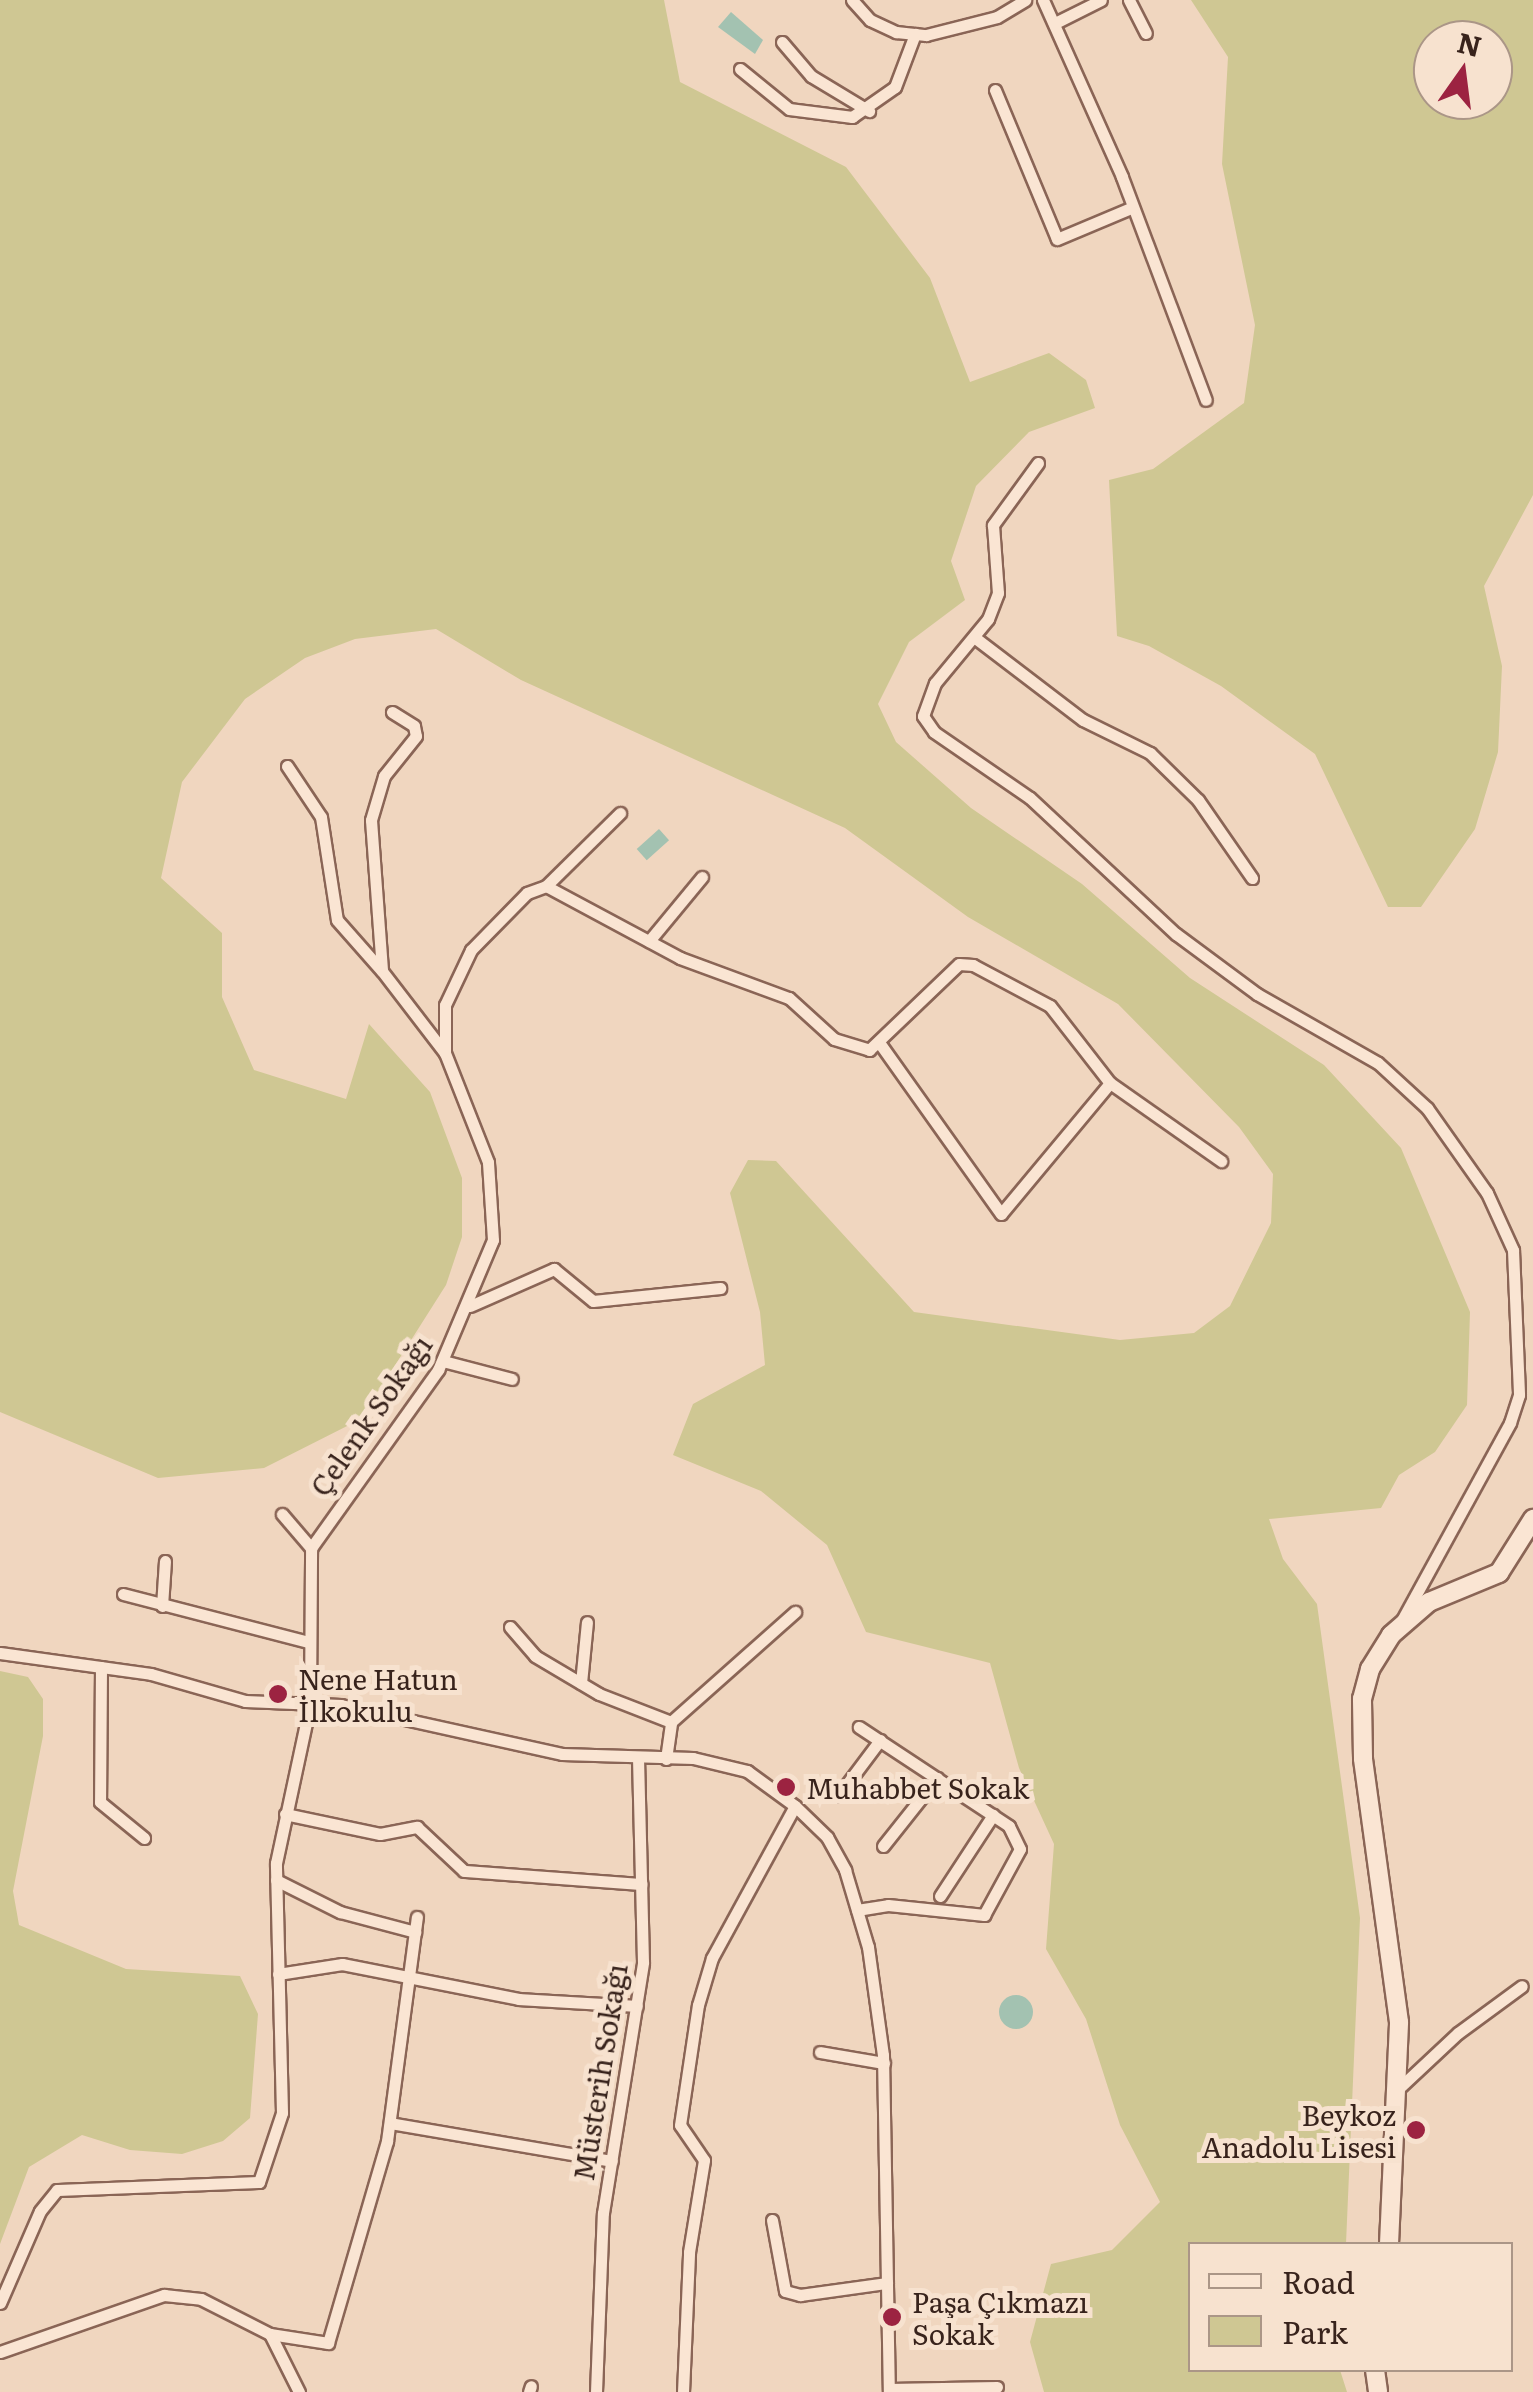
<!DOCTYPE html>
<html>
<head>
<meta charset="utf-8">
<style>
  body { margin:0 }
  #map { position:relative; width:1533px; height:2392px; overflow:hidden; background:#f0d6bf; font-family:Literata,serif }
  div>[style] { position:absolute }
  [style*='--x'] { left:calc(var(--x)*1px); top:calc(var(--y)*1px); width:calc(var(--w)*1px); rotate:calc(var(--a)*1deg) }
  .green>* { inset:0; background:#cfc793 }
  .water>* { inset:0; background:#a3c2b1; transform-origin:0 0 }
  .round { border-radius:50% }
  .roads { filter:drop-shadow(2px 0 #8a6556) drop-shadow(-2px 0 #8a6556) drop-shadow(0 2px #8a6556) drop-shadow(0 -2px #8a6556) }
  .street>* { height:11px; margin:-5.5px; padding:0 5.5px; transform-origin:5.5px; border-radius:5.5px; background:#fae5d3 }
  .secondary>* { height:18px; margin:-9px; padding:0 9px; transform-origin:9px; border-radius:9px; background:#fae5d3 }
  .dots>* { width:28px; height:28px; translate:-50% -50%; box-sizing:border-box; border:5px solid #f7e2cf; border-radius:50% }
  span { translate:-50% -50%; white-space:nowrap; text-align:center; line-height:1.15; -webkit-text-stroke:10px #f7e2cf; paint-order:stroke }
  .street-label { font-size:28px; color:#38231c }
  .poi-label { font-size:28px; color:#38231c }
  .left { translate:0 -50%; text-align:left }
  .right { translate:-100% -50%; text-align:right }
  .legend { position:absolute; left:1188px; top:2242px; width:325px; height:130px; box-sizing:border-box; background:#f7e2cf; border:2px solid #ab9687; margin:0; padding:12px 18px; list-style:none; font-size:30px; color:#38231c }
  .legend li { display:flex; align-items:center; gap:20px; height:50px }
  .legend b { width:50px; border:2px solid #ab9687 }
  .north { position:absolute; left:1413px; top:20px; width:100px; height:100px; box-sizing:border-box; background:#f7e2cf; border:2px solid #ab9687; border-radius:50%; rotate:14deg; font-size:28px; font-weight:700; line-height:40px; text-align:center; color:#38231c }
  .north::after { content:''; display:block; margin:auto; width:35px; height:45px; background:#9c2341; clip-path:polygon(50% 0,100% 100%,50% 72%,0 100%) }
</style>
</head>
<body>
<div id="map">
  <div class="green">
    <i style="clip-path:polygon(0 0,664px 0,680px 82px,846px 167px,930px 278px,970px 382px,1049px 353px,1086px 380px,1095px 408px,1029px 432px,976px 486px,951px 561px,965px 600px,909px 642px,878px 704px,896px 742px,971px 808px,1082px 884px,1190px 978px,1324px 1065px,1401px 1148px,1470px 1312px,1467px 1405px,1435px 1452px,1399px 1475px,1381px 1508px,1269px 1519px,1283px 1559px,1317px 1604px,1360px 1918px,1346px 2244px,1190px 2244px,1190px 2370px,1340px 2370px,1347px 2392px,1044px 2392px,1030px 2342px,1051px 2264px,1112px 2250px,1160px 2202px,1120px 2125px,1086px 2019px,1046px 1949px,1054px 1844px,1019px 1768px,990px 1663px,866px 1632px,827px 1545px,761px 1491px,673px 1455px,693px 1404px,765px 1365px,760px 1312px,730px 1193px,748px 1160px,776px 1161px,914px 1312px,1120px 1340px,1194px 1333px,1230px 1306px,1271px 1223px,1273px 1174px,1239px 1127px,1118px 1004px,968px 917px,845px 828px,521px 680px,436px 629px,355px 639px,305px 658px,245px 699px,182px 782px,161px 878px,222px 933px,222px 997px,254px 1070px,346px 1099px,369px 1024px,430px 1092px,462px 1178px,462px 1237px,446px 1285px,361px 1419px,264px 1468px,158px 1478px,0 1412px)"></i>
    <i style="clip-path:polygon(evenodd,1191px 0,1533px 0,1533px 495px,1484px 586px,1502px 666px,1498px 752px,1475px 829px,1421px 907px,1388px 907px,1315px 754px,1221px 686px,1149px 646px,1117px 636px,1109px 480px,1153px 469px,1244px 403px,1255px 325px,1222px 164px,1228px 57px,1191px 0,1433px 40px,1493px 40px,1493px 100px,1433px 100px,1433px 40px)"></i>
    <i style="clip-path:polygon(0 1671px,28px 1677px,43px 1699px,43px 1736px,13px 1891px,19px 1925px,126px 1969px,240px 1976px,258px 2014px,250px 2118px,223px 2141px,182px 2154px,130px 2150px,82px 2135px,29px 2167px,0 2244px)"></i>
  </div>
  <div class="water">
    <i style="clip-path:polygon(731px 12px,763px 40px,755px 54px,718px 27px)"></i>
    <i style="left:659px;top:829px;width:15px;height:30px;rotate:48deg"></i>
    <i class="round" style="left:999px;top:1995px;width:34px;height:34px"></i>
  </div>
  <div class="roads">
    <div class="street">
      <i style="--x:852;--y:0;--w:27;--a:48"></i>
      <i style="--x:870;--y:20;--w:29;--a:25"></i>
      <i style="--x:896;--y:32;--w:30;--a:6"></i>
      <i style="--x:926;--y:35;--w:73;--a:-14.2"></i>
      <i style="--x:997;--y:17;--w:33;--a:-31"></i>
      <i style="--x:1043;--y:0;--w:194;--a:65.9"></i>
      <i style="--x:1122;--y:177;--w:238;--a:69.4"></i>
      <i style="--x:1129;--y:0;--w:37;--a:63"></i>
      <i style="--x:1057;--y:22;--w:49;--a:-26.6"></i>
      <i style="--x:782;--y:42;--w:45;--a:49.5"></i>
      <i style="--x:811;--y:76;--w:68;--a:31.1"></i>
      <i style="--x:740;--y:69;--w:63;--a:39.2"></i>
      <i style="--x:789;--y:109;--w:64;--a:7.2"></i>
      <i style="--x:852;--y:117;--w:52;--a:-34.9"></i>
      <i style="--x:895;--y:87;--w:57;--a:-69.3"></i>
      <i style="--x:995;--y:90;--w:161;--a:67.4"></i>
      <i style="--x:1057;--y:239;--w:82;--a:-22.8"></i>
      <i style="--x:1038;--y:463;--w:77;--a:126"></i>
      <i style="--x:993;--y:525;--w:68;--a:85.8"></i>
      <i style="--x:998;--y:593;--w:28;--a:111"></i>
      <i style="--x:988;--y:619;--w:83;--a:129.6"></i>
      <i style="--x:935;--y:683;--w:35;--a:110"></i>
      <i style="--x:923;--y:716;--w:19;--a:55"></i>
      <i style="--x:934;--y:732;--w:116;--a:34.5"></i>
      <i style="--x:1030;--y:798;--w:200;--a:43"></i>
      <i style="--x:1176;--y:934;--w:101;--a:36.5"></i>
      <i style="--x:1257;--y:994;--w:139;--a:29.7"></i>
      <i style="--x:1378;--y:1063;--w:67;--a:42.6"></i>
      <i style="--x:1427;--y:1108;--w:104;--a:54.8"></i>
      <i style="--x:1487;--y:1193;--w:63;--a:65.5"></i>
      <i style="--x:1513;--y:1250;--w:145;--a:87.6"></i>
      <i style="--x:1519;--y:1395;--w:29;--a:108"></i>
      <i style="--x:1510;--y:1423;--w:227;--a:118.7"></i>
      <i style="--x:974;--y:637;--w:137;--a:37.3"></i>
      <i style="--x:1083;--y:720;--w:75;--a:26.2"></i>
      <i style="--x:1150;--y:753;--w:67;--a:44.4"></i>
      <i style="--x:1198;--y:800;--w:95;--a:55.3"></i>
      <i style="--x:392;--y:712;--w:26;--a:32"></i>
      <i style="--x:414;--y:726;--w:10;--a:79"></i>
      <i style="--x:416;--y:736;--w:51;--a:128.7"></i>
      <i style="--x:384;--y:776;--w:46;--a:106.5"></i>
      <i style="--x:371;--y:820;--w:151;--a:85.8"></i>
      <i style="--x:382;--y:971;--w:103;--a:52.5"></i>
      <i style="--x:287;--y:766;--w:61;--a:56.3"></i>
      <i style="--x:321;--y:817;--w:104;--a:81.2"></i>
      <i style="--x:337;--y:920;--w:68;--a:48.6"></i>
      <i style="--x:546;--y:886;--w:104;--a:-44.6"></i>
      <i style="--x:649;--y:941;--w:83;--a:-50.4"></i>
      <i style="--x:1110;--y:1083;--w:136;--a:35.1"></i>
      <i style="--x:470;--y:1306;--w:92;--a:-23.8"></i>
      <i style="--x:554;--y:1269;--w:50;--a:39.4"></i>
      <i style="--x:593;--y:1301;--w:128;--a:-5.8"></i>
      <i style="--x:443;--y:1361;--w:71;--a:14.6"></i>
      <i style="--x:282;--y:1514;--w:45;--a:49.5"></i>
      <i style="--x:123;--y:1594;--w:191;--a:14.5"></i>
      <i style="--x:162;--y:1606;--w:45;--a:-86.2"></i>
      <i style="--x:510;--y:1627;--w:38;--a:49"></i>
      <i style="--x:535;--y:1656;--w:74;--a:30.7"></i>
      <i style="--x:599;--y:1694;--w:77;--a:21.3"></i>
      <i style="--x:0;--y:1653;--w:152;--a:7.9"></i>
      <i style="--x:151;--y:1674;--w:98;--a:16"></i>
      <i style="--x:245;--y:1701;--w:96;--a:2.4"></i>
      <i style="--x:341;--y:1705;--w:226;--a:12.5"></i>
      <i style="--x:562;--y:1754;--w:131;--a:1.7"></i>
      <i style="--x:693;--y:1758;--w:56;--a:13.5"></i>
      <i style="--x:747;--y:1771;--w:59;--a:36.1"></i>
      <i style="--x:795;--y:1806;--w:45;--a:44.1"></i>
      <i style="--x:827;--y:1837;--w:38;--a:61"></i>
      <i style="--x:845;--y:1870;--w:80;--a:73.4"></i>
      <i style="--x:868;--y:1947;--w:109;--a:82.1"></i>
      <i style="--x:883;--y:2055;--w:337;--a:89"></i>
      <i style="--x:101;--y:1667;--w:135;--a:90.4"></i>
      <i style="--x:100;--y:1802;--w:57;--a:39.3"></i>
      <i style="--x:581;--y:1683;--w:61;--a:-84.4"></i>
      <i style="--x:666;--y:1759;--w:37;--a:-82"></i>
      <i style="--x:671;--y:1722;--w:166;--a:-41.6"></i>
      <i style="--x:838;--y:1796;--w:70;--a:-53.1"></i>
      <i style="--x:285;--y:1814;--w:97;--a:11.9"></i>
      <i style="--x:380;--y:1834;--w:38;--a:-11"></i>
      <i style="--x:417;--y:1827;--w:64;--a:43.1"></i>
      <i style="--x:464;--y:1871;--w:178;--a:4.2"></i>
      <i style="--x:883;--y:1846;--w:87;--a:-51.5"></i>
      <i style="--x:276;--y:1880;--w:72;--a:26.6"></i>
      <i style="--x:340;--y:1912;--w:78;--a:14.9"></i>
      <i style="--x:940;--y:1896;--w:97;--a:-56.8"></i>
      <i style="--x:857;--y:1910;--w:31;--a:-9"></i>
      <i style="--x:888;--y:1905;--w:97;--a:5.9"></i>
      <i style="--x:984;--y:1915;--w:75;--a:-61.4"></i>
      <i style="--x:1020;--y:1849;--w:25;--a:-116"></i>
      <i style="--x:1009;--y:1826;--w:180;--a:-146.6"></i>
      <i style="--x:278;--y:1974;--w:65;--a:-8.9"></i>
      <i style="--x:342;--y:1964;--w:180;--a:11.2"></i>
      <i style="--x:519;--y:1999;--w:118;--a:3.4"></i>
      <i style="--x:820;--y:2052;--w:65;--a:9.8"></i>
      <i style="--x:1397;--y:2090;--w:83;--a:-43.1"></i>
      <i style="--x:1458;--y:2033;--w:79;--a:-36.3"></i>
      <i style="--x:390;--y:2123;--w:225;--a:9.7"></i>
      <i style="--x:772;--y:2220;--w:72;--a:79.6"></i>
      <i style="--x:785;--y:2291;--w:16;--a:15"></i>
      <i style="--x:800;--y:2295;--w:88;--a:-7.9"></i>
      <i style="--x:0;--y:2303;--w:100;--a:-66.5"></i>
      <i style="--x:40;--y:2211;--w:27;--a:-51"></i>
      <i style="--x:57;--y:2190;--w:202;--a:-2.3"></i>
      <i style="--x:259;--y:2182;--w:73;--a:-71.6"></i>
      <i style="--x:282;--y:2113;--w:250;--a:-91.4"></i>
      <i style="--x:276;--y:1863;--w:163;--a:-77.9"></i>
      <i style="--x:310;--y:1704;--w:156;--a:-89.6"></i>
      <i style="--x:311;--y:1548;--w:219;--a:-54.5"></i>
      <i style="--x:438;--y:1370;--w:141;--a:-67.1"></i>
      <i style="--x:493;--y:1240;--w:78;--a:-93.7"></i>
      <i style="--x:488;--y:1162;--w:117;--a:-111.5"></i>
      <i style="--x:445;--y:1053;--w:48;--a:-90"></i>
      <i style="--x:445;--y:1005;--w:61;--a:-64.7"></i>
      <i style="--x:471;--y:950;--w:80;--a:-45.5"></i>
      <i style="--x:527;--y:893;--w:20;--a:-20"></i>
      <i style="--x:546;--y:886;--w:152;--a:28.2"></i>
      <i style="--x:680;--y:958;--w:116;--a:20.2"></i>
      <i style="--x:789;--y:998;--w:61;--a:42.3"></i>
      <i style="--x:834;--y:1039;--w:37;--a:17"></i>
      <i style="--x:869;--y:1050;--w:124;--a:-43.7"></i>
      <i style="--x:959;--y:964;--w:14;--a:4"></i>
      <i style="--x:973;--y:965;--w:87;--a:28"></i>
      <i style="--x:1050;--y:1006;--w:98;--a:52.1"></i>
      <i style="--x:1110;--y:1083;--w:170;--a:129.8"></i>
      <i style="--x:1001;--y:1214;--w:207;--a:-125.4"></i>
      <i style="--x:270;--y:2334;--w:59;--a:8.8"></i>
      <i style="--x:328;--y:2343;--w:210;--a:-73.7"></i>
      <i style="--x:387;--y:2141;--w:226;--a:-82.4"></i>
      <i style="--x:0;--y:2352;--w:174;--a:-19.2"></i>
      <i style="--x:164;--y:2295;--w:37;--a:6"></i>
      <i style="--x:201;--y:2299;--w:77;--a:26.9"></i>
      <i style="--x:270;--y:2334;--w:65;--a:63.4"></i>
      <i style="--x:889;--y:2389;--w:108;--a:-1.1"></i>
      <i style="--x:529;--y:2392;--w:6;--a:-72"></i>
      <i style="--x:596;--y:2392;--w:179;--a:-87.8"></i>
      <i style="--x:603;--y:2213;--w:254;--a:-80.9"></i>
      <i style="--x:643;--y:1962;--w:202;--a:-91.4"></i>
      <i style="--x:683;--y:2392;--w:140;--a:-87.5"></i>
      <i style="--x:689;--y:2252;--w:93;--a:-80.7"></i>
      <i style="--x:704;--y:2160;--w:42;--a:-124.4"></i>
      <i style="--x:680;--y:2125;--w:121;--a:-81.5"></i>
      <i style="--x:698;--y:2005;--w:49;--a:-73.4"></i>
      <i style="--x:712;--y:1958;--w:173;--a:-61.4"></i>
    </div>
    <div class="secondary">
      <i style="--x:1389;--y:2244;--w:222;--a:-87.4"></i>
      <i style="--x:1399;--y:2022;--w:266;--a:-97.8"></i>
      <i style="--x:1363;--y:1758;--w:59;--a:-91"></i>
      <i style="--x:1362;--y:1699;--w:31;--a:-75"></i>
      <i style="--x:1370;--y:1669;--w:40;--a:-58"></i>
      <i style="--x:1391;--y:1635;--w:50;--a:-41"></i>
      <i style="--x:1429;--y:1602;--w:76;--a:-22.5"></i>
      <i style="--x:1499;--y:1573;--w:64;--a:-57.8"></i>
      <i style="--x:1375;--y:2370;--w:22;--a:82"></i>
    </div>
  </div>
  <div class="dots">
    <i style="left:278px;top:1694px;background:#9c2341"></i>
    <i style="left:786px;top:1787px;background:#9c2341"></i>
    <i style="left:1416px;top:2130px;background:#9c2341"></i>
    <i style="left:892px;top:2317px;background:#9c2341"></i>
  </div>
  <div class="street-label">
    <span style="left:370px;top:1415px;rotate:-55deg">Çelenk Sokağı</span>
    <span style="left:599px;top:2072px;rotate:-81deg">Müsterih Sokağı</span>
  </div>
  <div class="poi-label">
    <span class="left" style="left:298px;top:1694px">Nene Hatun<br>İlkokulu</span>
    <span class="left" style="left:806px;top:1787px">Muhabbet Sokak</span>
    <span class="right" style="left:1396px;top:2130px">Beykoz<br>Anadolu Lisesi</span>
    <span class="left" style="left:912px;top:2317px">Paşa Çıkmazı<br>Sokak</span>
  </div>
  <ul class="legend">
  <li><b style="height:12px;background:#fae5d3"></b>Road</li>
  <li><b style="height:28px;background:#cfc793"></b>Park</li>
  </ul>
  <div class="north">N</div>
</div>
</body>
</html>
